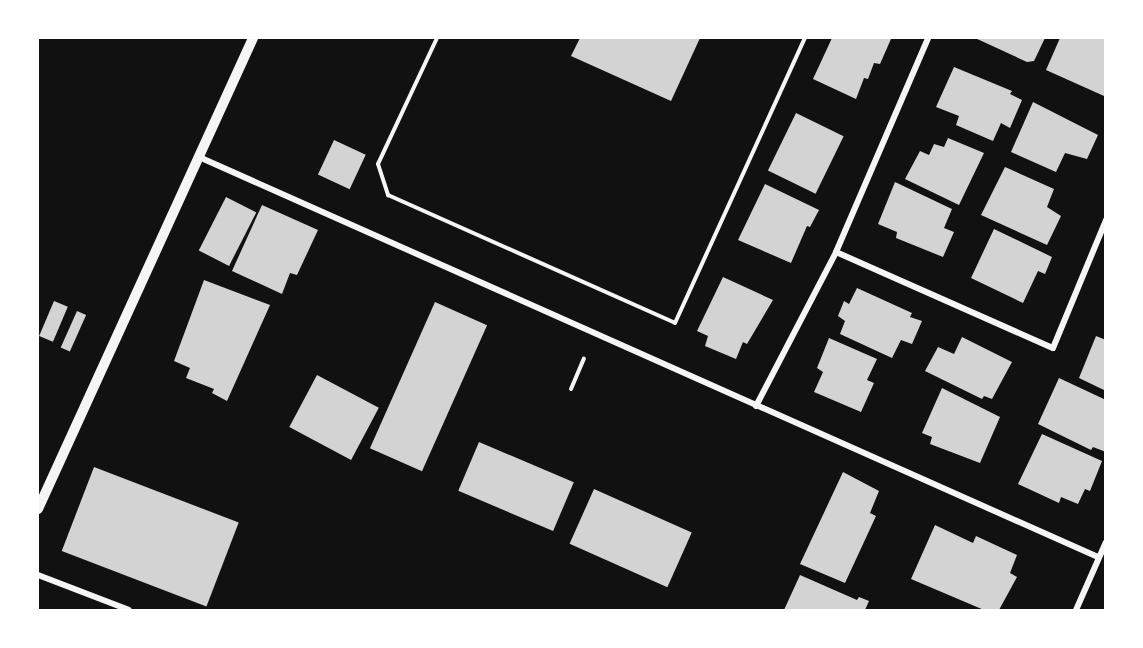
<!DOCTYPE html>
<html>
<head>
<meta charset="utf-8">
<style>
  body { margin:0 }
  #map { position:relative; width:1143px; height:648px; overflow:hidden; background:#111; font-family:"Open Sans",sans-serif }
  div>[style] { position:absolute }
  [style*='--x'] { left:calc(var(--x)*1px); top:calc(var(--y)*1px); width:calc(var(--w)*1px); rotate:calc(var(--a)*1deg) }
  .building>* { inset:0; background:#d3d3d3; transform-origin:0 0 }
  .path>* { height:4px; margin:-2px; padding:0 2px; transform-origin:2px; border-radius:2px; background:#f5f5f5 }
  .minor>* { height:6px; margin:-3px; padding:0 3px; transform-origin:3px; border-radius:3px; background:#f5f5f5 }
  .tertiary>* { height:10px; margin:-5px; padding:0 5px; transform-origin:5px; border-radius:5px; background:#f5f5f5 }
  span { translate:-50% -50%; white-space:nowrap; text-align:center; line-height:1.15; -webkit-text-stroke:4.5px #fff; paint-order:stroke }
  .frame { position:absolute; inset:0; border:39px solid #fff; pointer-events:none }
</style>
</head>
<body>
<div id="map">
  <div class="building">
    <i style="clip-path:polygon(580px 38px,700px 38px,671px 101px,571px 56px)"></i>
    <i style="clip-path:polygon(832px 38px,891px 39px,880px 64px,874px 63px,868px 79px,864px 78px,856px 99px,813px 79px)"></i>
    <i style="clip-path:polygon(975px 38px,1045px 38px,1034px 61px,1027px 62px)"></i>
    <i style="clip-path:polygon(1060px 38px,1106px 38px,1104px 96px,1046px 70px)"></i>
    <i style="clip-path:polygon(954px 67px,1012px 91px,1010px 94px,1022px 100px,1010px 128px,1001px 123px,993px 141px,956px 125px,959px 116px,936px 107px)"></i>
    <i style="clip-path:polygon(1033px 102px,1098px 135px,1087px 159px,1065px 153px,1056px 172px,1011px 152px)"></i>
    <i style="left:796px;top:113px;width:53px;height:64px;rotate:26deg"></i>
    <i style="clip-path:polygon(948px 138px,984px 153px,959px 205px,905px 179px,920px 151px,929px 155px,934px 144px,944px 147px)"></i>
    <i style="left:334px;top:140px;width:35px;height:38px;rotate:25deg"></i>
    <i style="clip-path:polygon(1005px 167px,1054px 189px,1047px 207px,1061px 216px,1047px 245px,981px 215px)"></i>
    <i style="clip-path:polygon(895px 182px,952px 209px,944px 228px,954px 232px,943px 257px,896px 238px,897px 232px,878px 224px)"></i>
    <i style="clip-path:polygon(765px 184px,819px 210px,810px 227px,807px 226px,791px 263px,738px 240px)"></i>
    <i style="left:226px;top:197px;width:34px;height:60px;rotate:27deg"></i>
    <i style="clip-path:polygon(262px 205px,318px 230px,297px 275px,290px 273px,282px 294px,232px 271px)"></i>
    <i style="clip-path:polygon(994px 229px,1052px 257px,1045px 274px,1038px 271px,1023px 303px,971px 278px)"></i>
    <i style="clip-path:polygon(723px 277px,773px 300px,747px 344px,743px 342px,736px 359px,705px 346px,708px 336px,697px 331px)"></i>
    <i style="clip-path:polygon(204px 280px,270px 305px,227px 401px,212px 393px,214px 389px,186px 378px,190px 368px,174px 361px)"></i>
    <i style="clip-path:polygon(857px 288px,912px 313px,910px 317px,922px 321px,912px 344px,901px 340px,892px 358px,840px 334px,845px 321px,838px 316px,844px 301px,849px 304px)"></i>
    <i style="left:54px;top:301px;width:15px;height:38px;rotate:23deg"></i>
    <i style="left:435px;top:302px;width:57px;height:160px;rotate:24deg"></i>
    <i style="left:77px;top:311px;width:10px;height:40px;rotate:24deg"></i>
    <i style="clip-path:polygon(1096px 336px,1106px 340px,1106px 391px,1079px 378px)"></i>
    <i style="clip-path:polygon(962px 337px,1012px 362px,992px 399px,984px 396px,982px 399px,925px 371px,938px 347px,954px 354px)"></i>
    <i style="clip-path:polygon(829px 338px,877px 359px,867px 380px,874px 383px,861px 412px,814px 392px,823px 372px,817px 368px)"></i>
    <i style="left:317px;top:375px;width:70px;height:59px;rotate:28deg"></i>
    <i style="clip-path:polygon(1059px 378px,1106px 400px,1106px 452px,1093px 447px,1091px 450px,1038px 424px)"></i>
    <i style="clip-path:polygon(942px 388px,1000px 417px,980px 463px,930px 444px,932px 437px,922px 433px)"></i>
    <i style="clip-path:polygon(1042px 434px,1102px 461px,1090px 491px,1085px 489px,1078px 504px,1061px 497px,1059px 503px,1018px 484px)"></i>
    <i style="left:479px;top:442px;width:103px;height:53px;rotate:23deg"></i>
    <i style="left:94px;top:467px;width:155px;height:90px;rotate:21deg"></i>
    <i style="clip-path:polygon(843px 472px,879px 491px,870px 513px,876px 516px,845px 583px,800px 564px)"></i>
    <i style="left:594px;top:489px;width:107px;height:60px;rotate:24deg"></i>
    <i style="clip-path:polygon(935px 525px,973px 543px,976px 536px,1017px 555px,1010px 573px,1017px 577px,999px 610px,984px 610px,911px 579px)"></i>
    <i style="clip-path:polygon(800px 575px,857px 600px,859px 597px,869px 601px,865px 610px,784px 610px)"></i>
  </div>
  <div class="path">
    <i style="--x:437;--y:38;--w:139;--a:115.1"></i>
    <i style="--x:378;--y:164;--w:33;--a:72"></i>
    <i style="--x:388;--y:195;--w:314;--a:24"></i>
    <i style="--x:675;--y:323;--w:313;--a:-65.5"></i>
    <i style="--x:571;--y:389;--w:33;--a:-67"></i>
  </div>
  <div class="minor">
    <i style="--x:199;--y:157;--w:984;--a:23.99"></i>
    <i style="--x:836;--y:252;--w:237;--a:23.9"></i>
    <i style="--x:1053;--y:348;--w:139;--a:-67.5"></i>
    <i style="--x:756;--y:406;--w:174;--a:-62.5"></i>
    <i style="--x:836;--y:252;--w:233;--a:-66.7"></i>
    <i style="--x:38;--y:575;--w:97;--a:21"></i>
    <i style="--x:1076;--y:610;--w:74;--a:-66.2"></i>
  </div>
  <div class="tertiary">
    <i style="--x:38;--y:509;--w:518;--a:-65.46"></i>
  </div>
  <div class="frame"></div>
</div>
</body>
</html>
